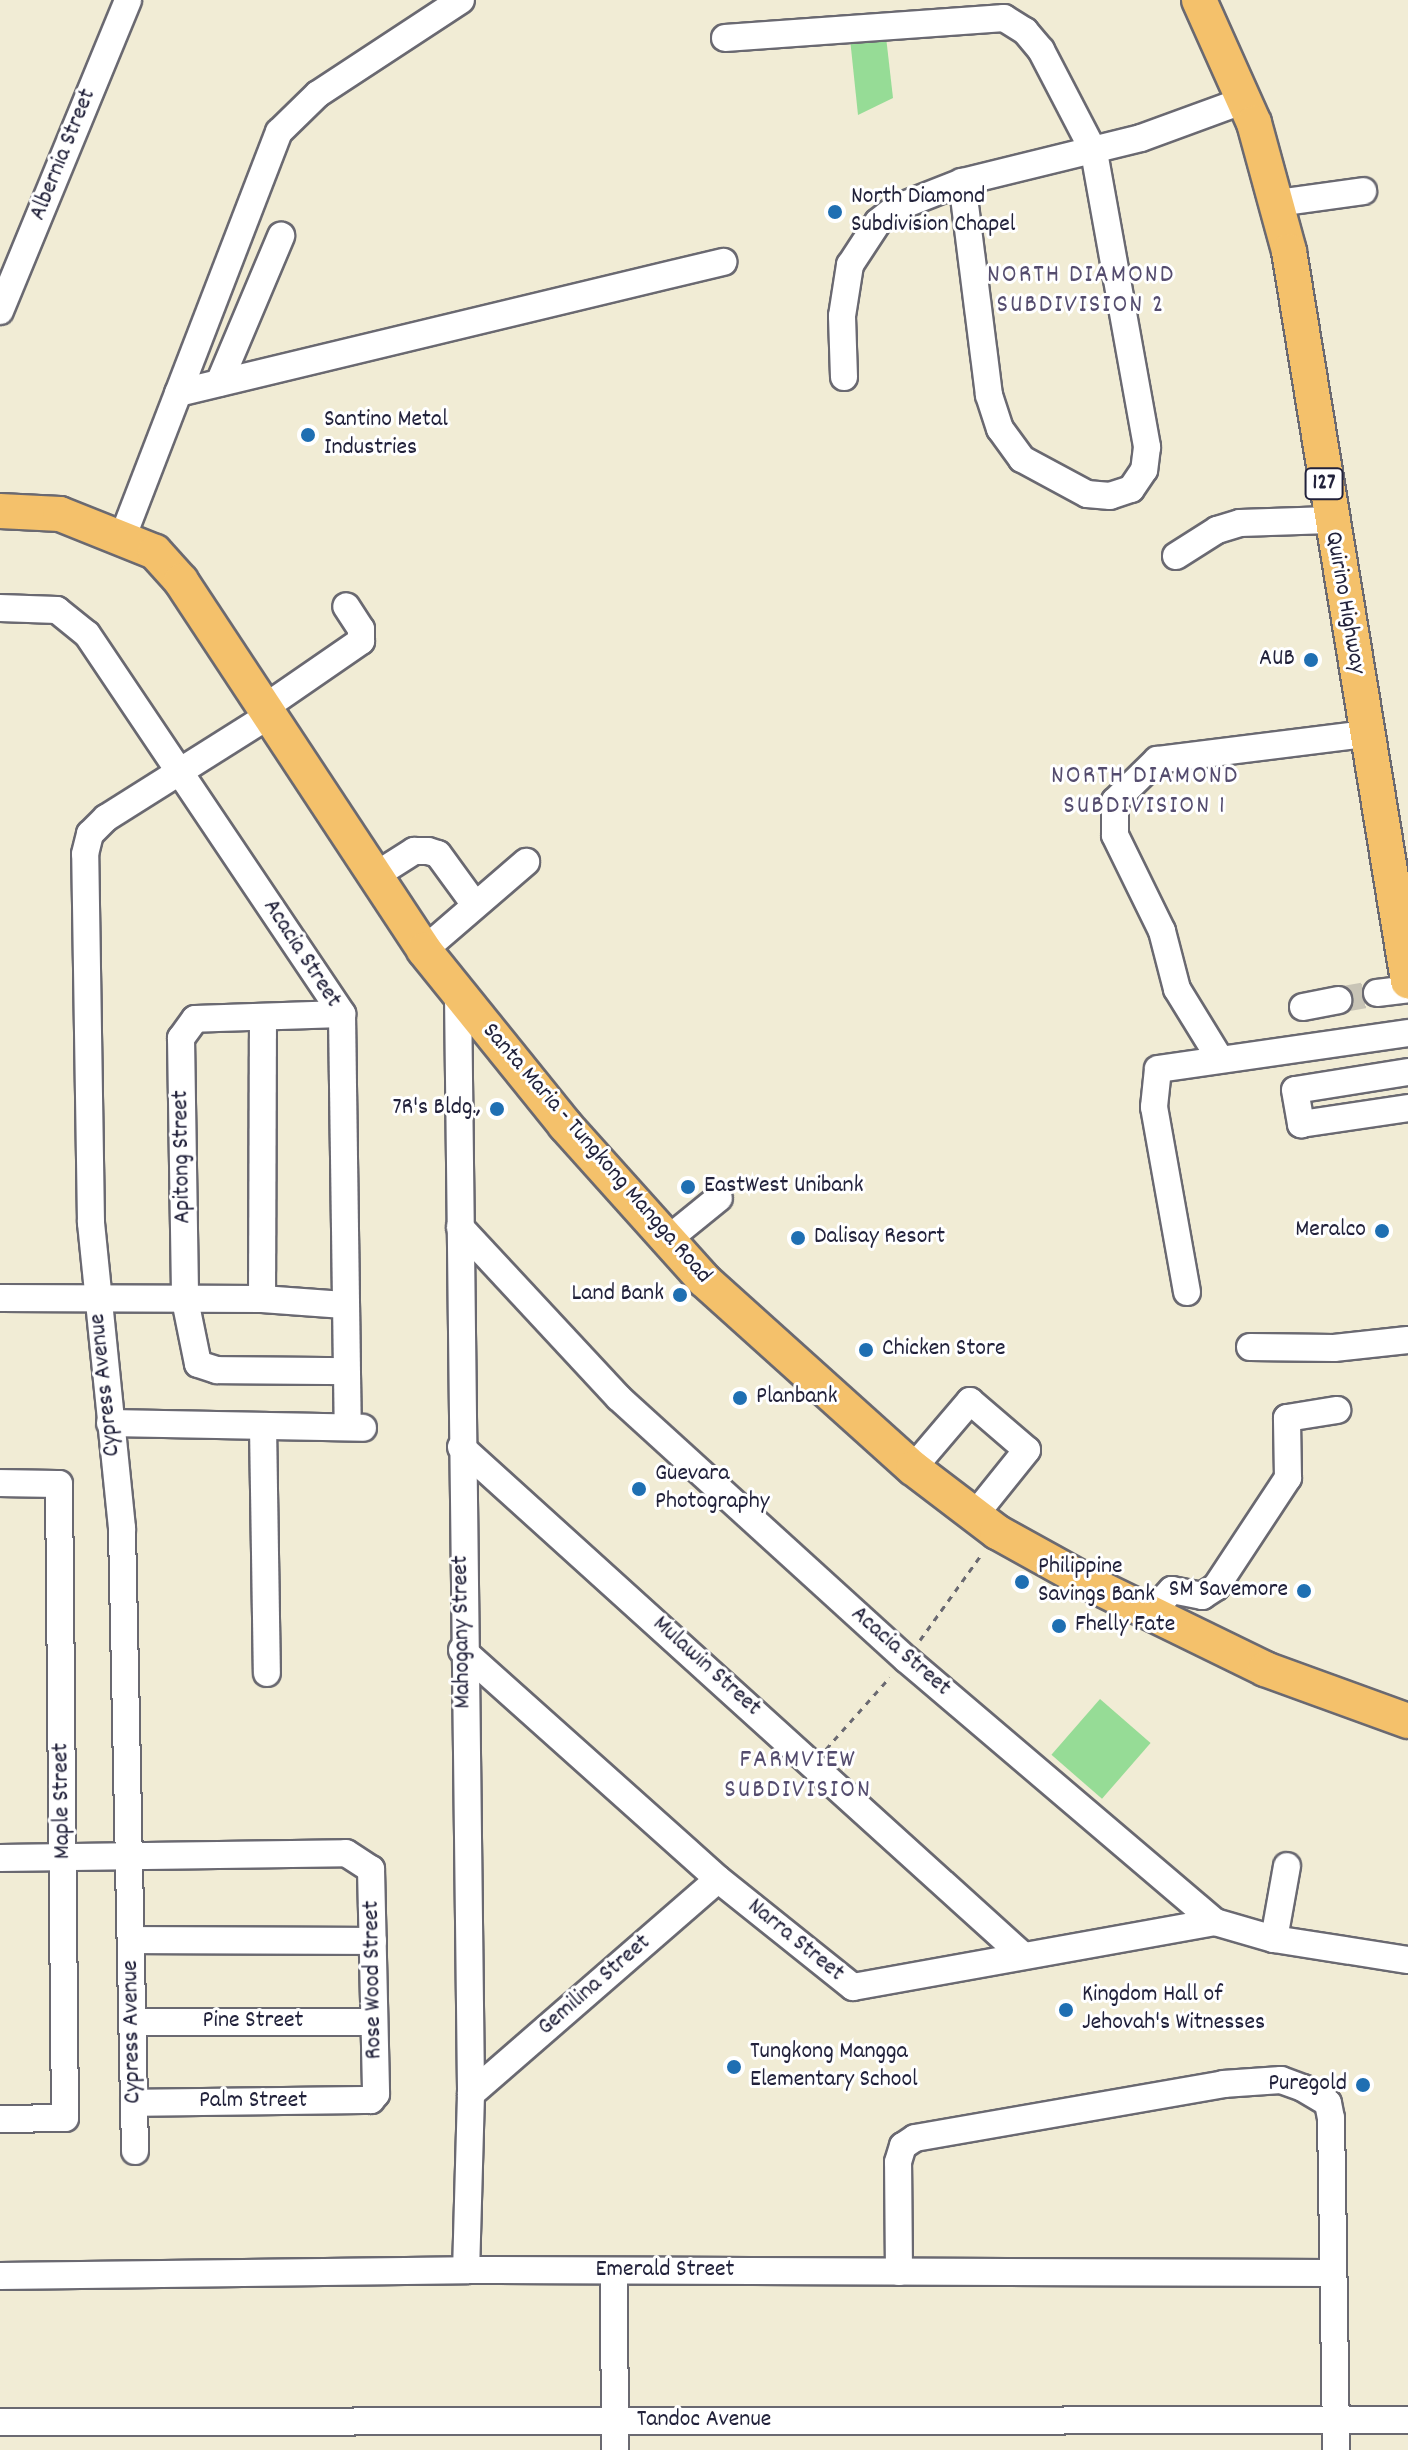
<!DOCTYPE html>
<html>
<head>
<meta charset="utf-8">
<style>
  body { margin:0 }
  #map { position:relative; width:1408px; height:2450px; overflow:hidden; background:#f1ecd5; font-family:Dekko,sans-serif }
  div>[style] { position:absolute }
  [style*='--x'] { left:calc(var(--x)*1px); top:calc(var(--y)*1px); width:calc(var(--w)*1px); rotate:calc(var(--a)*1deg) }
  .green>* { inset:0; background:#96dc96; transform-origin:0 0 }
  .minor-tunnel>* { height:26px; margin-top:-13px; transform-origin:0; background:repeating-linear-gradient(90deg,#c8c4b6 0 26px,transparent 0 39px) }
  .path>* { height:3px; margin-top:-1.5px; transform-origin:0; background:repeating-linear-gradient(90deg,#6a6971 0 6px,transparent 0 12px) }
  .roads { filter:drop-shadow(2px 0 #6a6971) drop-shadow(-2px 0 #6a6971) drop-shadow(0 2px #6a6971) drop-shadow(0 -2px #6a6971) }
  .minor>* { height:26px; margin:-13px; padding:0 13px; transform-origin:13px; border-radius:13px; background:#fff }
  .major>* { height:34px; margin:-17px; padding:0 17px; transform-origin:17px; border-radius:17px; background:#f4c16b }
  .dots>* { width:22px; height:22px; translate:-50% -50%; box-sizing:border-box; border:4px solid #fff; border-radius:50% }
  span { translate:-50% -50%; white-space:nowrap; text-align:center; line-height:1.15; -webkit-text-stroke:6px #fff; paint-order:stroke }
  .shield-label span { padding:2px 6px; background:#fff; border:2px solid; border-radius:6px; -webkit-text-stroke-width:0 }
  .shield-label { font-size:22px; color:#22223b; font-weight:700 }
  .street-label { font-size:24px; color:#22223b }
  .poi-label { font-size:24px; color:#22223b }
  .left { translate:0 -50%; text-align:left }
  .right { translate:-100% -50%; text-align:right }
  .neighbourhood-label { font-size:26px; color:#544c6e; letter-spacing:2px }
</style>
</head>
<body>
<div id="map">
  <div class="green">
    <i style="clip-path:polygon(885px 28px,893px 98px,858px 115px,849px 29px)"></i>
    <i style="left:1100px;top:1699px;width:67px;height:74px;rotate:41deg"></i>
  </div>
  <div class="minor-tunnel">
    <i style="--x:1338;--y:1000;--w:40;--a:-10"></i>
  </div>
  <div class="path">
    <i style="--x:920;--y:1640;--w:105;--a:-54.3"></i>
    <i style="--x:826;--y:1749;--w:96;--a:-48.4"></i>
  </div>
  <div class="roads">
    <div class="minor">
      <i style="--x:725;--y:38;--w:280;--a:-4.1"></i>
      <i style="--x:1004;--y:18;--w:25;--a:32"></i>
      <i style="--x:1025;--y:31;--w:25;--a:50"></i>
      <i style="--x:1041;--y:50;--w:115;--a:62.5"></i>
      <i style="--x:1094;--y:152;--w:300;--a:79.8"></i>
      <i style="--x:1147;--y:447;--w:23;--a:97"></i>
      <i style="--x:1144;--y:470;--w:23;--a:124"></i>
      <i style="--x:1131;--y:489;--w:22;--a:162"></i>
      <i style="--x:1110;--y:496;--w:23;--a:-175"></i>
      <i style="--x:1087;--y:494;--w:74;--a:-151.7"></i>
      <i style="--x:1022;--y:459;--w:37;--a:-126"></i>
      <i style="--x:1000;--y:429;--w:36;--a:-108"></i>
      <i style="--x:989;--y:395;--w:215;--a:-97.2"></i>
      <i style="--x:1277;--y:203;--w:87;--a:-7.9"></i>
      <i style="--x:0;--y:311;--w:336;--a:-67.6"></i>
      <i style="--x:844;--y:377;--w:61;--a:-91.9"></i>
      <i style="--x:842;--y:316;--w:52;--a:-81.1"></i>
      <i style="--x:850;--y:265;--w:51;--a:-56.9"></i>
      <i style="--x:878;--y:222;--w:23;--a:-38"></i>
      <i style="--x:896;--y:208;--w:71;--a:-21.5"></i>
      <i style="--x:962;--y:182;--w:184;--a:-13.8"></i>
      <i style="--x:1141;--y:138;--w:111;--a:-20.1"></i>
      <i style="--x:219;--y:383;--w:160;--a:-67.1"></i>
      <i style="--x:178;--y:393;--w:561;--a:-13.52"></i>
      <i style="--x:123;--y:536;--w:433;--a:-68.9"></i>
      <i style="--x:279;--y:132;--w:54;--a:-44.3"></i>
      <i style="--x:318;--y:94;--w:171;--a:-33.3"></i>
      <i style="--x:1176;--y:556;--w:49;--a:-32.4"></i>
      <i style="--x:1217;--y:530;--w:24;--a:-17"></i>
      <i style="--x:1240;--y:523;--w:90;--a:-1.9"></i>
      <i style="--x:0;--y:608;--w:57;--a:2"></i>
      <i style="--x:57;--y:610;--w:38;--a:39"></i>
      <i style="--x:87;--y:634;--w:458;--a:56.1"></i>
      <i style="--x:342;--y:1014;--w:408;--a:89.2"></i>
      <i style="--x:264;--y:708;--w:118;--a:-34.6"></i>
      <i style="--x:361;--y:641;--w:12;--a:-90"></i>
      <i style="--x:361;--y:629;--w:27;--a:-123"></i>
      <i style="--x:373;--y:877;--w:49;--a:-32.4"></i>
      <i style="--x:414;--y:851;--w:14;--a:0"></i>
      <i style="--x:428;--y:851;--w:10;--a:17"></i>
      <i style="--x:438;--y:854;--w:63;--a:54"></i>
      <i style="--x:424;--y:950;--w:135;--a:-40.8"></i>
      <i style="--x:1377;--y:993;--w:31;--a:-7"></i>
      <i style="--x:458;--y:994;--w:1100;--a:89.32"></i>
      <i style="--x:471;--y:2094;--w:176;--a:91.6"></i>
      <i style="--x:1303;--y:1007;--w:36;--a:-11"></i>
      <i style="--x:342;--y:1014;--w:147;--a:178.1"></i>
      <i style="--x:195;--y:1019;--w:24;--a:126"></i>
      <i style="--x:181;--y:1038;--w:262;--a:89.1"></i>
      <i style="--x:185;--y:1300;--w:65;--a:78.5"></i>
      <i style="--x:198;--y:1364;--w:20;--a:18"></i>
      <i style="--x:217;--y:1370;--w:127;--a:0.5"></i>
      <i style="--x:1220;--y:1059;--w:82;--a:-121.6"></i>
      <i style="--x:1177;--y:989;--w:60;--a:-104.5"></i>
      <i style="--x:1162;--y:931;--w:107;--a:-116.1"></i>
      <i style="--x:1115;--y:835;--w:34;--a:-90"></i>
      <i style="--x:1115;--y:801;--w:59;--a:-44.3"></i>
      <i style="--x:1157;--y:760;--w:212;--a:-7.1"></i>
      <i style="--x:1408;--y:1072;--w:114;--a:170.9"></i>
      <i style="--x:1295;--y:1090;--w:35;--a:80"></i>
      <i style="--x:1301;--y:1124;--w:108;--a:-8.5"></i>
      <i style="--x:460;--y:1227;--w:233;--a:47.1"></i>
      <i style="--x:619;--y:1398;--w:388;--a:42.3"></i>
      <i style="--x:906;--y:1659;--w:406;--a:40.4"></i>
      <i style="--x:1215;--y:1922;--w:61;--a:16.1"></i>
      <i style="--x:1274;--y:1939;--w:136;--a:8.9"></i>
      <i style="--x:666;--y:1241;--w:68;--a:-39.1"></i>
      <i style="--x:1187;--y:1292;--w:188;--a:-100.1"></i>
      <i style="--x:1154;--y:1107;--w:38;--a:-84"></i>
      <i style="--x:1158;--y:1069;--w:253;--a:-8.2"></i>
      <i style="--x:0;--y:1298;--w:262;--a:0.2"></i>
      <i style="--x:262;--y:1299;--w:82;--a:4.2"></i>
      <i style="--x:262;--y:1299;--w:282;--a:-89.8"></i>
      <i style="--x:1250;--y:1347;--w:84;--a:0.7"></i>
      <i style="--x:1334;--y:1348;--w:74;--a:-6.2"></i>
      <i style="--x:110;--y:1423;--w:253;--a:1.1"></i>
      <i style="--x:263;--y:1426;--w:247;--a:89.1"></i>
      <i style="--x:461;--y:1447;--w:754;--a:42.15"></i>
      <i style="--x:913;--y:1468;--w:88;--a:-49.6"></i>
      <i style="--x:970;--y:1401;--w:75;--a:40.7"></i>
      <i style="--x:1027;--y:1450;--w:85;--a:128.8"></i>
      <i style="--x:0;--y:1483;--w:59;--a:1"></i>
      <i style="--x:59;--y:1484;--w:634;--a:89.46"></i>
      <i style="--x:65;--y:2118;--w:65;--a:179.1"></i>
      <i style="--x:1151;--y:1613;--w:31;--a:-48"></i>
      <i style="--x:1172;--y:1590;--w:31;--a:11"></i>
      <i style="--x:1202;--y:1596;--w:17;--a:-33"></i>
      <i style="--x:1216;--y:1587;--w:131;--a:-56.6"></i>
      <i style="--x:1288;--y:1478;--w:60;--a:-91"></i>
      <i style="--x:1287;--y:1418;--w:51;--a:-9.1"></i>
      <i style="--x:462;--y:1650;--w:343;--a:41.8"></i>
      <i style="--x:718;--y:1879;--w:173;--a:38.7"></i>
      <i style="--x:853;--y:1987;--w:368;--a:-10.2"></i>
      <i style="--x:0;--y:1858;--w:346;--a:-0.8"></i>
      <i style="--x:346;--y:1853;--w:30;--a:33"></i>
      <i style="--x:371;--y:1869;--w:225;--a:88.7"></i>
      <i style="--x:376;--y:2094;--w:8;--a:130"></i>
      <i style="--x:371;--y:2100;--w:237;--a:179.3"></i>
      <i style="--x:1274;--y:1939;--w:74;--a:-79.9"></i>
      <i style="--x:132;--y:1940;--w:241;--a:0.2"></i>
      <i style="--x:133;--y:2022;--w:240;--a:0"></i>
      <i style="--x:471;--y:2094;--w:327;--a:-41"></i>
      <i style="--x:135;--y:2151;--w:623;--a:-91.2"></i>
      <i style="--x:122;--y:1528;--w:307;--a:-95.8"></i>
      <i style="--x:91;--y:1223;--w:369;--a:-90.9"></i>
      <i style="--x:85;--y:854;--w:21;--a:-76"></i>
      <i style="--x:90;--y:834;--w:23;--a:-45"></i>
      <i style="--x:106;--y:818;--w:191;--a:-32.2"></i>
      <i style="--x:614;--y:2271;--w:179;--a:89.7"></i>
      <i style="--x:899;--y:2272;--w:110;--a:-90.5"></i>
      <i style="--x:898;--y:2162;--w:17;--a:-73"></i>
      <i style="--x:903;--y:2146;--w:14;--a:-34"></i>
      <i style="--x:915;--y:2138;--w:313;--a:-9.9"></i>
      <i style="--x:1223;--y:2084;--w:58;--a:-3.9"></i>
      <i style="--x:1281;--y:2080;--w:23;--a:20"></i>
      <i style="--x:1303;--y:2088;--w:29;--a:31"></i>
      <i style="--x:1328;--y:2103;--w:15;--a:79"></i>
      <i style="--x:1331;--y:2118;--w:332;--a:89.1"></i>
      <i style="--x:0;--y:2276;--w:466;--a:-0.7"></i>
      <i style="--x:466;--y:2270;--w:864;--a:0.2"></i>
      <i style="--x:0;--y:2422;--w:1408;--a:-0.08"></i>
    </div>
    <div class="major">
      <i style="--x:1199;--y:0;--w:135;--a:65.9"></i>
      <i style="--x:1254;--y:123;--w:133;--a:74.7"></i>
      <i style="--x:1289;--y:251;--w:740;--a:80.74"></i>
      <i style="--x:0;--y:511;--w:60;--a:2.9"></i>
      <i style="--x:60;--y:514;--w:102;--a:21.8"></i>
      <i style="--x:155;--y:552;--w:39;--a:48"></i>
      <i style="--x:181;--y:581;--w:442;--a:56.6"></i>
      <i style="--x:424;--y:950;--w:225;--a:51.1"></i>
      <i style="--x:565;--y:1125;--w:208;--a:48.1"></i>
      <i style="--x:704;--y:1280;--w:281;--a:42"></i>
      <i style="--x:913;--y:1468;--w:106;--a:37.3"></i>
      <i style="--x:997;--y:1532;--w:105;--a:29"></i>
      <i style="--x:1089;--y:1583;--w:196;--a:26"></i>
      <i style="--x:1265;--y:1669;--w:152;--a:20"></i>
    </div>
  </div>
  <div class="dots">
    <i style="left:835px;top:212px;background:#1f6fb2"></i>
    <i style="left:308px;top:435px;background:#1f6fb2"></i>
    <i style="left:1311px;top:660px;background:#1f6fb2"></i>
    <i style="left:497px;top:1109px;background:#1f6fb2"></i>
    <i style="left:688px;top:1187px;background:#1f6fb2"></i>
    <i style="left:1382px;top:1231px;background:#1f6fb2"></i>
    <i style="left:798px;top:1238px;background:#1f6fb2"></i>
    <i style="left:680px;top:1295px;background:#1f6fb2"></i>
    <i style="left:866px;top:1350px;background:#1f6fb2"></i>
    <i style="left:740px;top:1398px;background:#1f6fb2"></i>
    <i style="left:639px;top:1489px;background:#1f6fb2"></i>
    <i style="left:1022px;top:1582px;background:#1f6fb2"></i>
    <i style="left:1304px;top:1591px;background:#1f6fb2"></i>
    <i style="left:1059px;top:1626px;background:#1f6fb2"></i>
    <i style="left:1066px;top:2010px;background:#1f6fb2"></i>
    <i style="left:734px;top:2067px;background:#1f6fb2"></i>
    <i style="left:1363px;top:2085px;background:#1f6fb2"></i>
  </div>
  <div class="shield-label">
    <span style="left:1324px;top:484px">127</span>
  </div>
  <div class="street-label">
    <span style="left:64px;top:155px;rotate:-68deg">Albernia Street</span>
    <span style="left:1344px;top:603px;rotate:80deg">Quirino Highway</span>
    <span style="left:301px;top:954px;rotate:57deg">Acacia Street</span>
    <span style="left:596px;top:1154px;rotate:49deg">Santa Maria - Tungkong Mangga Road</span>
    <span style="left:183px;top:1157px;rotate:-91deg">Apitong Street</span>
    <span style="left:106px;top:1385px;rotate:-96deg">Cypress Avenue</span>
    <span style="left:463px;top:1632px;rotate:-91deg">Mahogany Street</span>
    <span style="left:900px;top:1652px;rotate:41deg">Acacia Street</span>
    <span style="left:706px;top:1667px;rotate:42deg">Mulawin Street</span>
    <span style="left:63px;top:1801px;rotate:-91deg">Maple Street</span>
    <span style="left:795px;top:1941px;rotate:39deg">Narra Street</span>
    <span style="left:374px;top:1980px;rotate:-91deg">Rose Wood Street</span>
    <span style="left:595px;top:1986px;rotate:-41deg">Gemilina Street</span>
    <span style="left:253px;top:2022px">Pine Street</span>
    <span style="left:133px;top:2032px;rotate:-91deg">Cypress Avenue</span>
    <span style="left:253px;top:2102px">Palm Street</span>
    <span style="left:665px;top:2271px">Emerald Street</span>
    <span style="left:704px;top:2421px">Tandoc Avenue</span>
  </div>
  <div class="poi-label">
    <span class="left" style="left:851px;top:212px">North Diamond<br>Subdivision Chapel</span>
    <span class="left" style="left:324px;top:435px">Santino Metal<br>Industries</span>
    <span class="right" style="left:1295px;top:660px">AUB</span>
    <span class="right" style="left:481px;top:1109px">7R's Bldg.,</span>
    <span class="left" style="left:704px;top:1187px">EastWest Unibank</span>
    <span class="right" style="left:1366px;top:1231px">Meralco</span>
    <span class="left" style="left:814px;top:1238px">Dalisay Resort</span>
    <span class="right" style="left:664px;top:1295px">Land Bank</span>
    <span class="left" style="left:882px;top:1350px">Chicken Store</span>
    <span class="left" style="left:756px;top:1398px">Planbank</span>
    <span class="left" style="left:655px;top:1489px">Guevara<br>Photography</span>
    <span class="left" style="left:1038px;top:1582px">Philippine<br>Savings Bank</span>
    <span class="right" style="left:1288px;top:1591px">SM Savemore</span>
    <span class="left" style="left:1075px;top:1626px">Fhelly Fate</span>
    <span class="left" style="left:1082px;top:2010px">Kingdom Hall of<br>Jehovah's Witnesses</span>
    <span class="left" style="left:750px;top:2067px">Tungkong Mangga<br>Elementary School</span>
    <span class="right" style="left:1347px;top:2085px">Puregold</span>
  </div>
  <div class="neighbourhood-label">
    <span style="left:1081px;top:291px">NORTH DIAMOND<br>SUBDIVISION 2</span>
    <span style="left:1145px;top:792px">NORTH DIAMOND<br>SUBDIVISION 1</span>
    <span style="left:798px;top:1776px">FARMVIEW<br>SUBDIVISION</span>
  </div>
</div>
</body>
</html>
